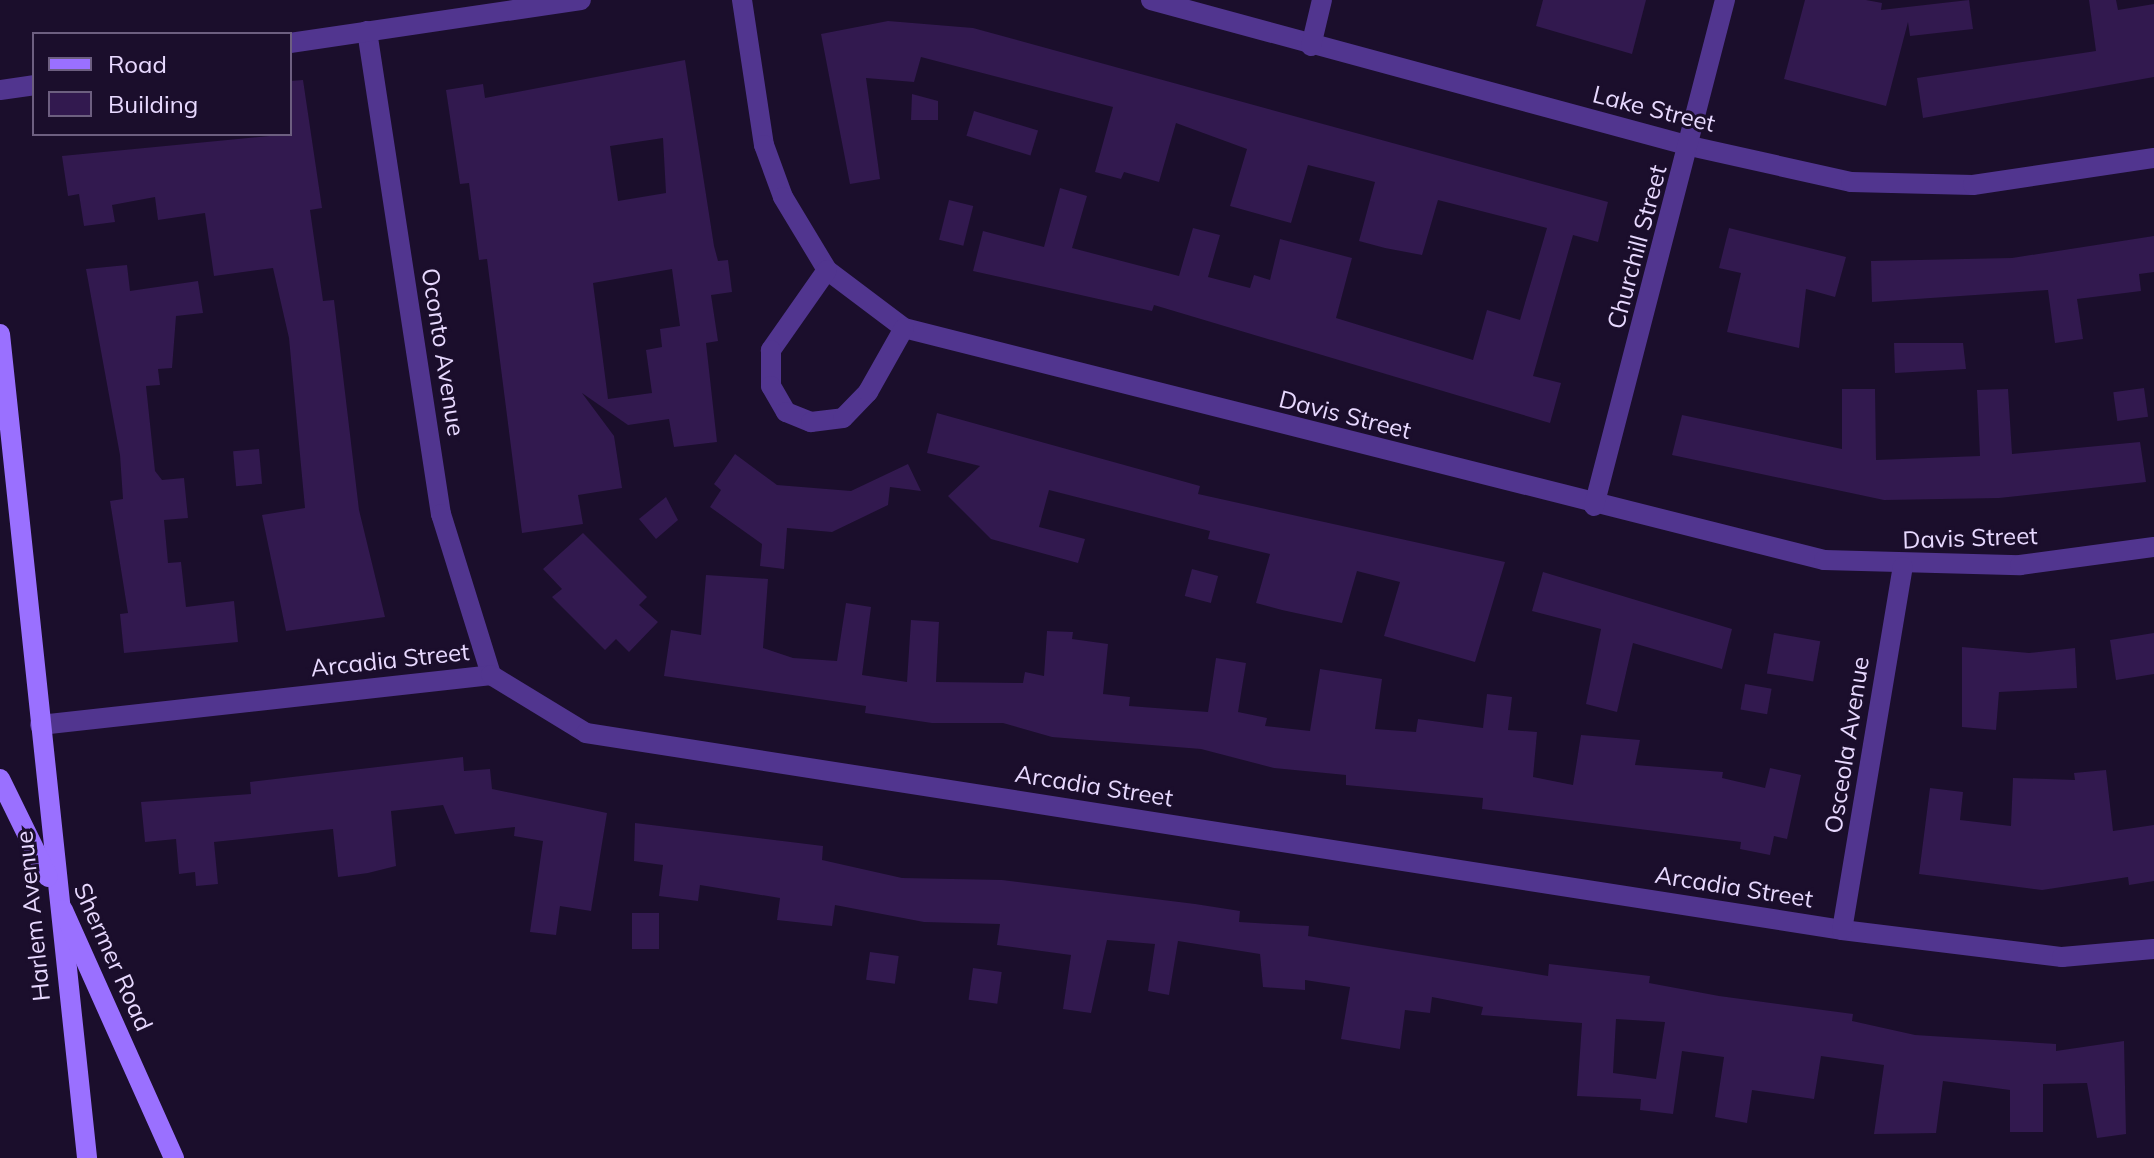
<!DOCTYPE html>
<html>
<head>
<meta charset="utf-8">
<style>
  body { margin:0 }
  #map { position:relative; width:2154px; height:1158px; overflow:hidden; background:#1b0e2c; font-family:Mulish,sans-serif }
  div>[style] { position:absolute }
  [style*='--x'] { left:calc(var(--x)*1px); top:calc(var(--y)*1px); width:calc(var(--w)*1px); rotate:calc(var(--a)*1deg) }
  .building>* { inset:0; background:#32194f; transform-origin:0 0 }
  .minor>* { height:20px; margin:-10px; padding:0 10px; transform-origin:10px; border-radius:10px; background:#51358f }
  .secondary>* { height:20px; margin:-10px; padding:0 10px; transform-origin:10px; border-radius:10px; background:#9a70ff }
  span { translate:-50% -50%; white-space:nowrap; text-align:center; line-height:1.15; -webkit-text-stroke:6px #1b0e2c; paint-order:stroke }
  .street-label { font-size:24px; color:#e8d9ff }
  .legend { position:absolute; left:32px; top:32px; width:260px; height:104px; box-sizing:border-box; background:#1b0e2c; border:2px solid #6d5f80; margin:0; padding:10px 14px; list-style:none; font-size:24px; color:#e8d9ff }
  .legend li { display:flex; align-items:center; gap:16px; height:40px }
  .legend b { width:40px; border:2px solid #6d5f80 }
</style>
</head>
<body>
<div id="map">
  <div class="building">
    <i style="clip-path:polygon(1543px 0,1646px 0,1632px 54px,1536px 26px)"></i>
    <i style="clip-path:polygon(1805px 0,1866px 0,1882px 3px,1881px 10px,1969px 0,1973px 29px,1910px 36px,1908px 22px,1886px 106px,1784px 79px)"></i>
    <i style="clip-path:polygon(2089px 0,2116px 0,2118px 10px,2154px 4px,2154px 77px,1923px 118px,1917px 78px,2096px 51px)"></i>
    <i style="clip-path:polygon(888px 21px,973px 28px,1608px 202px,1598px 242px,1573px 235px,1533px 376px,1561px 383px,1550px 423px,1154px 305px,1152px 311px,973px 271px,983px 231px,1044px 247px,1060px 188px,1087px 196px,1072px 248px,1179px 276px,1193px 228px,1220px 235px,1208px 277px,1250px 288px,1254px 275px,1270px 280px,1280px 239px,1352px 258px,1336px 318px,1473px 360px,1487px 310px,1520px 320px,1547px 228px,1438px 200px,1422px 255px,1385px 248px,1359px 241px,1375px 182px,1308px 165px,1291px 223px,1230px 206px,1247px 149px,1176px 123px,1159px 182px,1124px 172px,1121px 179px,1095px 172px,1113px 107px,921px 57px,914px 82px,866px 78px,880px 179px,850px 184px,821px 34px)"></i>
    <i style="clip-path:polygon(evenodd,685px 60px,714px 246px,718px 261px,728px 260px,732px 292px,711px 295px,718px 341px,706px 343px,717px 442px,674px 447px,669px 419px,628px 425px,582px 393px,614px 436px,622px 488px,578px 495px,583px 524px,522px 533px,487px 259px,479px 260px,469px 183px,460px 184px,446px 90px,483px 84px,485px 98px,685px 60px,663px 138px,666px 193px,618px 201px,610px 146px,663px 138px,685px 60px,672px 269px,680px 326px,660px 329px,662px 347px,646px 350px,652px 393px,608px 399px,593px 283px,672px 269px)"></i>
    <i style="clip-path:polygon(303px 80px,322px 208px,310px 210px,323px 301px,334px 300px,359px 510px,385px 617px,286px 631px,262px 515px,305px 508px,289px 338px,273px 268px,214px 276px,205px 213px,158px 220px,155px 197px,112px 205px,115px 222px,84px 226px,79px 194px,68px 196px,62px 156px,290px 134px,290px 81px)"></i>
    <i style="clip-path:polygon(912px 94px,938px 101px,938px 120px,911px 120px)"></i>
    <i style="left:974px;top:111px;width:67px;height:26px;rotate:17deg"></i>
    <i style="left:949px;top:200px;width:25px;height:41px;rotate:14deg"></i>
    <i style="clip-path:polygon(1729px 228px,1846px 257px,1835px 297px,1806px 289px,1799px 348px,1727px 332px,1741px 273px,1719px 268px)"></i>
    <i style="clip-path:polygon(2154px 236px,2154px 272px,2139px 274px,2141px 291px,2077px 299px,2083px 339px,2055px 343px,2048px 290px,1872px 302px,1871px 261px,2012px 258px)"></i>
    <i style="clip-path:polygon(127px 265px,130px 291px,198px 281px,203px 313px,176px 316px,172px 368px,158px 369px,160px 385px,146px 386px,155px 471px,162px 480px,184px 478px,188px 518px,164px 520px,168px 563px,181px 562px,186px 607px,234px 601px,238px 642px,124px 653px,120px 614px,128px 613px,110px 501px,123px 499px,120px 455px,86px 269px)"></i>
    <i style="clip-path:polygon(1894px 343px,1963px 343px,1966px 369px,1895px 373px)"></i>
    <i style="left:2144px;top:388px;width:29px;height:31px;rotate:82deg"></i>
    <i style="clip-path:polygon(1842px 389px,1875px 389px,1876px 460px,1980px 456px,1977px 390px,2008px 389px,2012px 454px,2140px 442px,2146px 482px,1999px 498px,1884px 500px,1672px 455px,1682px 415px,1842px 449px)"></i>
    <i style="clip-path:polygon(937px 413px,1200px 486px,1198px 494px,1505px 562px,1475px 662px,1384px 636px,1400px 582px,1357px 571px,1342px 623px,1282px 610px,1256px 603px,1270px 554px,1208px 539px,1210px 531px,1049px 490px,1039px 527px,1085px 539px,1078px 563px,991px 539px,948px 496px,980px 466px,927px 453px)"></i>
    <i style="left:259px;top:449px;width:35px;height:26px;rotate:85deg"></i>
    <i style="clip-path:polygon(735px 454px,777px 485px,851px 491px,908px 464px,921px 491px,890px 487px,888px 505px,832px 532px,787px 528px,784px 569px,760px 566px,762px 544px,710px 507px,721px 490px,714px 484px)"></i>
    <i style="clip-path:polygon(666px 497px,678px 520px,656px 539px,639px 519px)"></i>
    <i style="clip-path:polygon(583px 533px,647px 597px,639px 605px,658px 622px,629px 652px,616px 639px,605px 650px,552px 597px,562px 589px,543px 569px)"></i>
    <i style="left:1192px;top:569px;width:27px;height:28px;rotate:15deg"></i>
    <i style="clip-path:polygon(1543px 572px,1732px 629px,1722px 669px,1633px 643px,1617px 712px,1586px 704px,1601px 629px,1532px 611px)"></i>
    <i style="clip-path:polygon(706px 575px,768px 579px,763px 648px,793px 658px,837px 661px,846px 603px,871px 607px,862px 675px,907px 682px,911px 620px,939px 622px,936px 682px,1023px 683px,1025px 672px,1044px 676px,1047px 631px,1073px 632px,1072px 639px,1108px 644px,1103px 694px,1130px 697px,1129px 706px,1208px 712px,1216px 658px,1246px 663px,1238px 712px,1267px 718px,1265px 726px,1310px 731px,1320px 669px,1382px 679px,1375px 729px,1416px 732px,1418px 719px,1483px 728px,1487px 694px,1512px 697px,1508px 730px,1537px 732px,1533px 777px,1573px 785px,1581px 735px,1640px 740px,1635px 765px,1723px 772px,1722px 778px,1765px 788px,1770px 768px,1801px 775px,1787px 839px,1774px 836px,1770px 855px,1740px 849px,1741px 842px,1482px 809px,1483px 798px,1346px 785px,1346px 775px,1274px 768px,1201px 749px,1052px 737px,1003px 723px,932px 723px,865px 713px,866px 706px,664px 676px,671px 630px,701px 635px)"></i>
    <i style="left:1774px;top:633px;width:47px;height:41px;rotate:10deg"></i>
    <i style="clip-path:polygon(2154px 633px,2154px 674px,2116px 680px,2110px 640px)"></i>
    <i style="clip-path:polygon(1962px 647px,2029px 653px,2075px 648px,2077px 688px,1999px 692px,1996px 730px,1962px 727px)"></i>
    <i style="left:1745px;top:684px;width:27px;height:26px;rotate:10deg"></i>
    <i style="clip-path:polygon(463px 757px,464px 771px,490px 769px,492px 789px,607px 813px,591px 911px,560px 906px,556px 935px,530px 932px,543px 841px,514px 836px,515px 827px,455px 834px,443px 805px,391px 811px,396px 866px,368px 873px,338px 877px,333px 829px,214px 842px,218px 884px,196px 886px,195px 872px,179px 874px,176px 839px,145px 842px,141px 802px,251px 794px,250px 782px)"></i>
    <i style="clip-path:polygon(2106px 770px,2113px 831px,2154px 825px,2154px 881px,2129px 885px,2128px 877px,2042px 890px,1919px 874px,1930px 788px,1963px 792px,1960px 820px,2011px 826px,2013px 778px,2075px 780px,2074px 773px)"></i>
    <i style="clip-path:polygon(evenodd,635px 823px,823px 846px,822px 860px,902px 878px,1002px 880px,1195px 904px,1240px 911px,1239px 922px,1309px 926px,1308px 936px,1548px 976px,1549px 964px,1650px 976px,1649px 983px,1719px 996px,1853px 1014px,1852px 1021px,1915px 1035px,2056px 1044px,2056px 1051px,2124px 1041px,2126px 1134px,2097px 1138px,2087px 1083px,2043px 1084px,2043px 1132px,2010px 1132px,2010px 1090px,1943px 1081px,1936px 1133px,1874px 1134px,1884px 1065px,1821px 1056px,1814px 1099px,1752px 1090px,1747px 1123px,1715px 1117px,1724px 1057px,1682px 1051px,1673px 1114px,1640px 1110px,1641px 1099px,1577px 1096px,1582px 1023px,1481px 1015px,1483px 1007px,1432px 997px,1430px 1013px,1405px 1010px,1400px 1049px,1341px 1039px,1350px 987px,1305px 980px,1305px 990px,1263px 987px,1260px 954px,1178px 941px,1169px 995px,1148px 991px,1155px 944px,1107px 940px,1091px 1013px,1063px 1009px,1071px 955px,997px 945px,1000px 924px,924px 922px,835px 905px,832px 926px,777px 920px,780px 898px,700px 885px,698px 901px,659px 896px,663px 865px,634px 861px,635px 823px,1616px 1019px,1665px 1022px,1656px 1079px,1613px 1073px,1616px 1019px)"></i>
    <i style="left:632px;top:913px;width:27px;height:36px"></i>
    <i style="left:870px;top:952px;width:29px;height:28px;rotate:8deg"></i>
    <i style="left:973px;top:968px;width:29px;height:32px;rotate:8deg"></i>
  </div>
  <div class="minor">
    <i style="--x:742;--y:0;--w:147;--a:81.4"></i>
    <i style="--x:764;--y:145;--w:55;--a:69.9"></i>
    <i style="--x:783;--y:197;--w:85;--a:58.9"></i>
    <i style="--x:827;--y:270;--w:96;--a:37"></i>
    <i style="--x:904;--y:328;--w:949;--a:14.15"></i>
    <i style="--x:1824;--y:560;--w:196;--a:1.5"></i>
    <i style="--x:2020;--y:565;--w:135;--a:-7.7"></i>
    <i style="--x:1151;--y:0;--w:558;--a:15.16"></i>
    <i style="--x:1690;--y:146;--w:165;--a:12.6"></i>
    <i style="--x:1851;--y:182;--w:122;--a:1.4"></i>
    <i style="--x:1973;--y:185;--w:183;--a:-8.5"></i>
    <i style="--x:367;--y:31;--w:489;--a:81.3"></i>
    <i style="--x:441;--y:514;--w:169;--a:72.7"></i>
    <i style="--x:290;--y:43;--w:294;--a:-8.4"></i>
    <i style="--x:1311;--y:46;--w:47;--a:-76.6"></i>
    <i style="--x:0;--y:90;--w:34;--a:-8"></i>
    <i style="--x:827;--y:270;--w:98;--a:125"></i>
    <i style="--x:771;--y:350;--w:36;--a:90"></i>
    <i style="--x:771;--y:386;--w:30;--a:60"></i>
    <i style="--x:786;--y:412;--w:27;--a:22"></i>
    <i style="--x:811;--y:422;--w:32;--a:-7"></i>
    <i style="--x:843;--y:418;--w:36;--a:-46"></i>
    <i style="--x:868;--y:392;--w:73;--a:-60.6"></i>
    <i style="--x:1594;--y:506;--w:523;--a:-75.49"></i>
    <i style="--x:40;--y:725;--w:454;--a:-6.3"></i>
    <i style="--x:491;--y:675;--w:111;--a:31.4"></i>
    <i style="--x:586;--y:733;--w:1271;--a:8.91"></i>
    <i style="--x:1842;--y:930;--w:222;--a:7"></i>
    <i style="--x:2062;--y:957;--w:92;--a:-5"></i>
    <i style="--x:1842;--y:930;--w:368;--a:-80.5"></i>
  </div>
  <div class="secondary">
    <i style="--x:0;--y:334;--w:829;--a:83.97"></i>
    <i style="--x:0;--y:779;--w:109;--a:63.9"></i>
    <i style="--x:63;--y:910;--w:272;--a:65.9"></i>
  </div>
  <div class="street-label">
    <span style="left:1654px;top:109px;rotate:14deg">Lake Street</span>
    <span style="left:1637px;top:247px;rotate:-75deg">Churchill Street</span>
    <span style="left:443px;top:352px;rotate:81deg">Oconto Avenue</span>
    <span style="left:1345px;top:415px;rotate:14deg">Davis Street</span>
    <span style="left:1970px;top:538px;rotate:-2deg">Davis Street</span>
    <span style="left:390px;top:660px;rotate:-6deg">Arcadia Street</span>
    <span style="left:1847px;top:745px;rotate:-81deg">Osceola Avenue</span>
    <span style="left:1094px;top:786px;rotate:9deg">Arcadia Street</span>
    <span style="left:1734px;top:887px;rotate:9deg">Arcadia Street</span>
    <span style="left:33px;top:916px;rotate:-96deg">Harlem Avenue</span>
    <span style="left:113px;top:957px;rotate:66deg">Shermer Road</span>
  </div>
  <ul class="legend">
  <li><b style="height:10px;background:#9a70ff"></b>Road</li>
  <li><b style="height:22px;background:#32194f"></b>Building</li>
  </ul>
</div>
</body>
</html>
